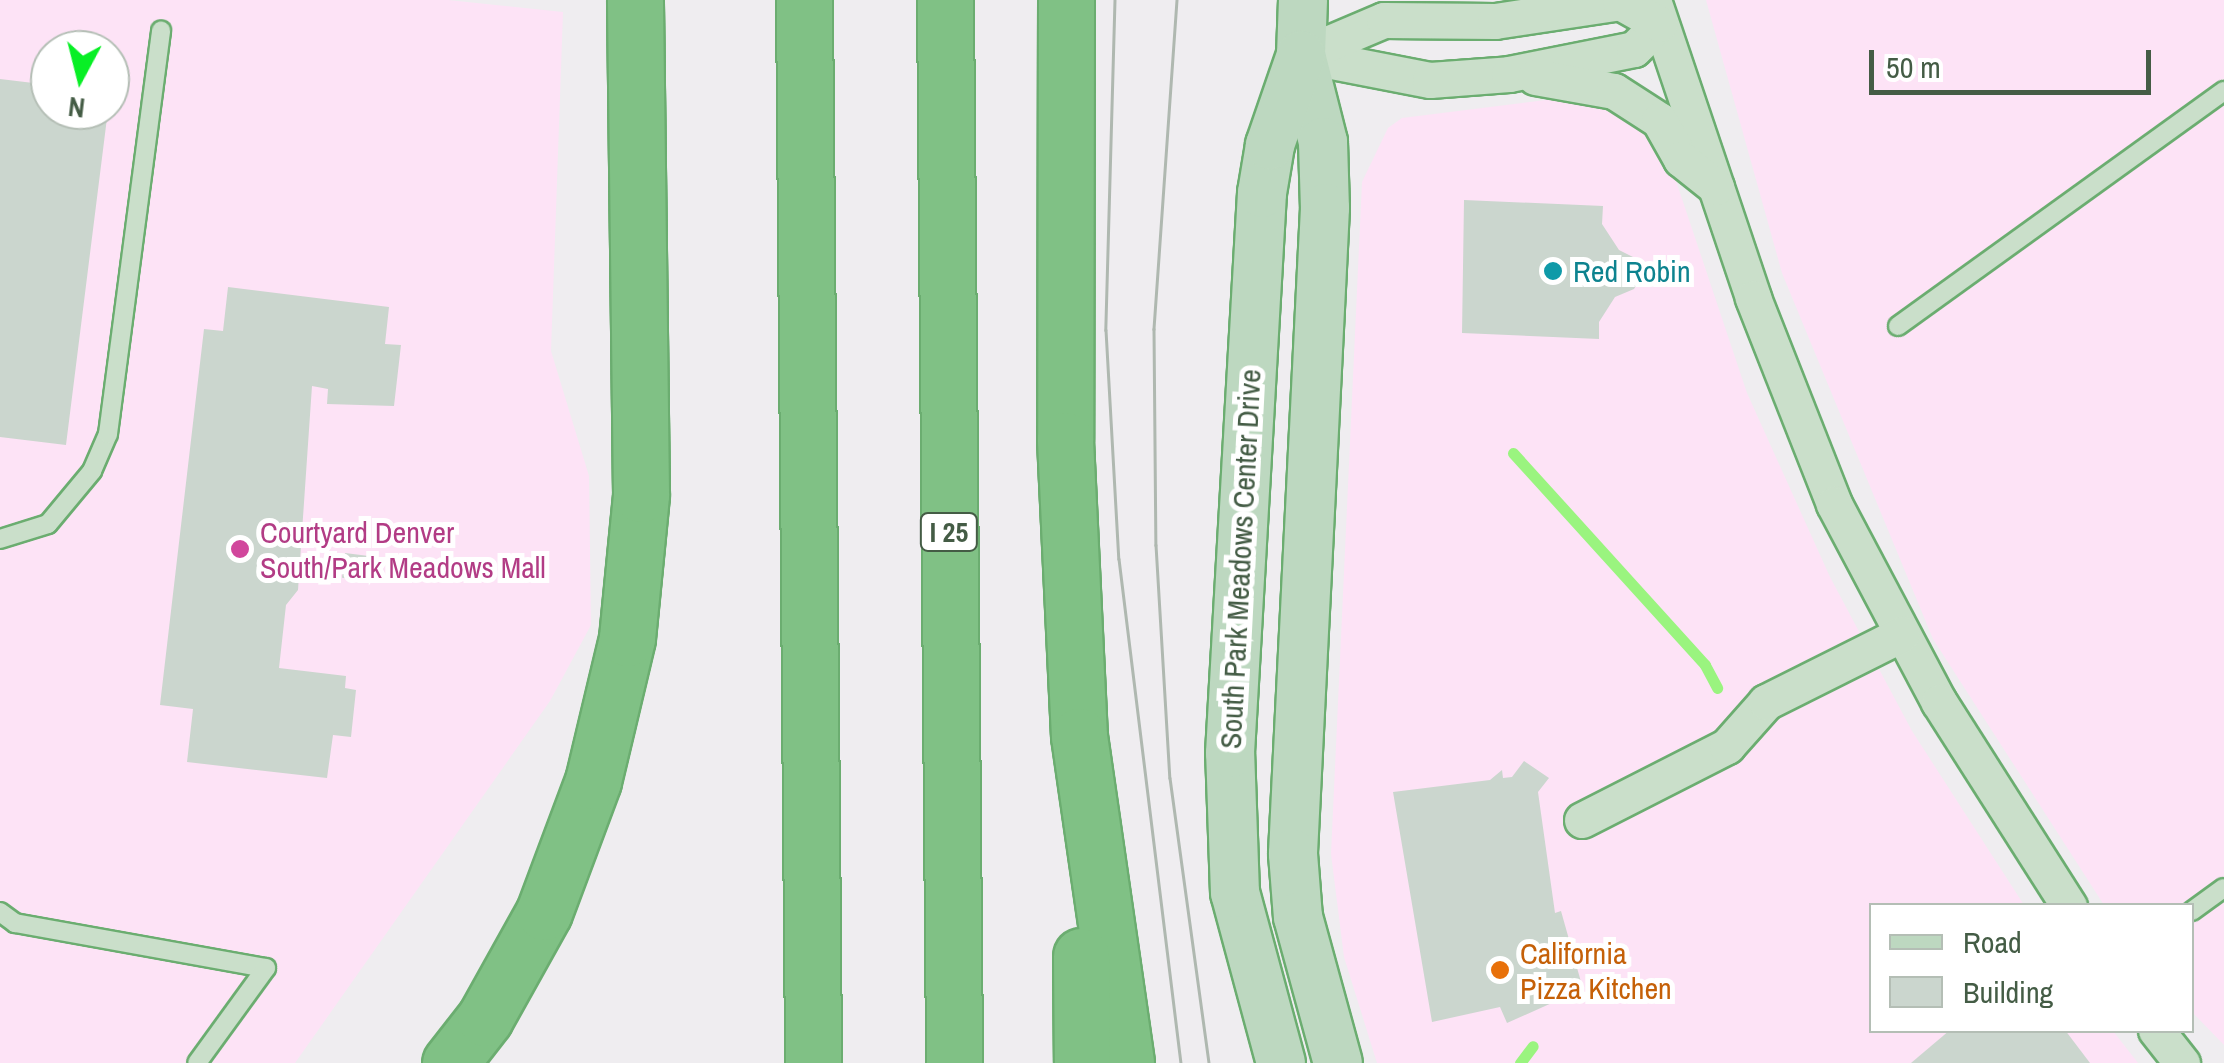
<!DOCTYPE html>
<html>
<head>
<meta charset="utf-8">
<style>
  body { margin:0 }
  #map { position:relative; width:2224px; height:1063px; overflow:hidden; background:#efedf0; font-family:"Archivo Narrow",sans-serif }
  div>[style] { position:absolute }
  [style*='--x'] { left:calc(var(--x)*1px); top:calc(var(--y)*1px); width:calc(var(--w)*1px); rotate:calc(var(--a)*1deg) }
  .commercial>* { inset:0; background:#fde3f6 }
  .stream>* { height:11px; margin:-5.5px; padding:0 5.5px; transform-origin:5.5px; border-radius:5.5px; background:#9af47f }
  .building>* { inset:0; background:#cbd6ce; transform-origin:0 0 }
  .roads { filter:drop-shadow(2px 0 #6bad70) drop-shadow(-2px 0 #6bad70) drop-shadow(0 2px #6bad70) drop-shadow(0 -2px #6bad70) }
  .service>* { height:18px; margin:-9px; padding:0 9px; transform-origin:9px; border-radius:9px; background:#cadfca }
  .minor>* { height:35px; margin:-17.5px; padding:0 17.5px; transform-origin:17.5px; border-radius:17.5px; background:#cadfca }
  .secondary>* { height:48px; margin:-24px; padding:0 24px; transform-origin:24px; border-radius:24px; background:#bdd8c0 }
  .motorway>* { height:55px; margin:-27.5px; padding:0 27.5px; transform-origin:27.5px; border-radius:27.5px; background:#80c185 }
  .tram>* { height:2.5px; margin:-1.25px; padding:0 1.25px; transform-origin:1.25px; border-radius:1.25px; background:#afb8b0 }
  .dots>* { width:28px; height:28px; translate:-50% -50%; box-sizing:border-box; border:5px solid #fff; border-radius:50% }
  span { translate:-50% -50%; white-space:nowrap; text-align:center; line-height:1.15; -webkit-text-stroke:10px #fff; paint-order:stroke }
  .shield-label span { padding:2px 8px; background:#fff; border:2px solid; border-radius:8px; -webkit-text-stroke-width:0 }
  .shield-label { font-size:28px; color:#445c45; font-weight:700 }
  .culture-label { font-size:30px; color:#0d838f }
  .left { translate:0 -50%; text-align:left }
  .hotel-label { font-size:30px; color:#b23c85 }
  .street-label { font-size:30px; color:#445c45 }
  .food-label { font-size:30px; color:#c56008 }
  .legend { position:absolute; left:1869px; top:903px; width:325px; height:130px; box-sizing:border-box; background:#fff; border:2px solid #b4beb5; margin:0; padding:12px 18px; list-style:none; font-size:30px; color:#445c45 }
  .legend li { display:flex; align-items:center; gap:20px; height:50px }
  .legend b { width:50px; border:2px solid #b4beb5 }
  .north { position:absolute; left:30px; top:30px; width:100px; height:100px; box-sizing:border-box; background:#fff; border:2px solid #b4beb5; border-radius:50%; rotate:187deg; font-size:28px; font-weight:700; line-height:40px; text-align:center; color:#445c45 }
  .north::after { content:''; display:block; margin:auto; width:35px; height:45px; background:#08ef25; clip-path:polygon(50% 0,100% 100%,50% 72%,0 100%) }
  .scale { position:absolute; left:1869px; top:50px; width:282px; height:45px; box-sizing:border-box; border:5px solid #445c45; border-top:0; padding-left:12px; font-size:30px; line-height:35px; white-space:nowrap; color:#445c45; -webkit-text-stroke:8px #fff; paint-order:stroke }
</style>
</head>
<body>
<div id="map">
  <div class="commercial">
    <i style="clip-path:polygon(evenodd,0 0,448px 0,563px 12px,551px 351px,589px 476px,591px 625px,550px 701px,295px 1063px,0 1063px,0 0,50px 50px,110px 50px,110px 110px,50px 110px,50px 50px)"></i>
    <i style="clip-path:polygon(1706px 0,2224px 0,2224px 1045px,2192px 1012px,2192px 906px,2104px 905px,1933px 639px,1782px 273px)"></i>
    <i style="clip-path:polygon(1561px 98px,1623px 105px,1668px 157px,1747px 393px,1830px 577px,1912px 731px,2024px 905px,1872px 906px,1872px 1030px,2113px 1031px,2138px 1063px,1377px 1063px,1344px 957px,1331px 854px,1362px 182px,1388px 128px,1402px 118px)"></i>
  </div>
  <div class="stream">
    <i style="--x:1513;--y:453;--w:286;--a:47.8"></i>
    <i style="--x:1705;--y:665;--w:26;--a:62"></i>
    <i style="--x:1520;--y:1063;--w:21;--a:-53"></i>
  </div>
  <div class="building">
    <i style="clip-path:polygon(0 79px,50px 85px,50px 110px,108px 110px,66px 445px,0 437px)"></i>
    <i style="clip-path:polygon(1464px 200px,1603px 206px,1602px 224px,1619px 250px,1639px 260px,1642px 276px,1634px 289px,1615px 297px,1599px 322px,1599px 339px,1462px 333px)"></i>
    <i style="clip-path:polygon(228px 287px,389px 307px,385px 344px,401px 345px,394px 406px,327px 404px,328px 389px,312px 386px,298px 590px,286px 605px,279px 668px,346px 676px,345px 688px,356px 690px,351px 737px,333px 735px,327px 778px,187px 762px,193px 709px,160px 705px,204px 329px,223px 331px)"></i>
    <i style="left:345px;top:553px;width:24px;height:25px;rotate:7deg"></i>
    <i style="clip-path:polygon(1524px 761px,1549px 778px,1538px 792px,1555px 913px,1561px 911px,1583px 989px,1507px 1023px,1500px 1007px,1432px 1022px,1393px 792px,1490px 780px,1502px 770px,1503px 778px,1512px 777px)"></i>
    <i style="clip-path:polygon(1950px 1030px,2065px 1030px,2090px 1063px,1911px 1063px)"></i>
  </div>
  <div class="roads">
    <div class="service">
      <i style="--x:1898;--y:326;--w:402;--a:-35.8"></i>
      <i style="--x:0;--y:539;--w:50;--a:-17.4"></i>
      <i style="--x:48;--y:524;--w:69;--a:-50.3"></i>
      <i style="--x:92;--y:471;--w:40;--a:-66.6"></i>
      <i style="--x:108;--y:434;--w:407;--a:-82.5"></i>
      <i style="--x:2192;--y:911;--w:39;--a:-36"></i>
      <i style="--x:0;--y:912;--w:19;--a:36"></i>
      <i style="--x:15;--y:923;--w:255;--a:10.2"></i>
      <i style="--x:266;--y:968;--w:117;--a:126"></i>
    </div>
    <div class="minor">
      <i style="--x:1653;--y:0;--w:314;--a:71.4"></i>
      <i style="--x:1753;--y:298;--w:221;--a:68.5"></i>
      <i style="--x:1834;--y:504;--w:224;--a:62.1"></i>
      <i style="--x:1939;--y:702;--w:242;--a:57.5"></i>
      <i style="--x:1301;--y:55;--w:131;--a:11"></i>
      <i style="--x:1430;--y:80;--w:79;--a:-4.3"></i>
      <i style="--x:1509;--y:74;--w:127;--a:-11.3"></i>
      <i style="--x:1634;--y:49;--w:35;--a:-45"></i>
      <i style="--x:1301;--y:55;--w:90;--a:-22.9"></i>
      <i style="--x:1384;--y:20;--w:111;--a:0.5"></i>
      <i style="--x:1495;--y:21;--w:126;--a:-8.6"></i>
      <i style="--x:1620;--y:2;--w:45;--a:29.4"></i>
      <i style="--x:1535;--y:77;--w:80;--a:10"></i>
      <i style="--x:1614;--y:91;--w:54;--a:32.8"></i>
      <i style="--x:1659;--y:120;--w:45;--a:60.6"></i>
      <i style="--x:1681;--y:159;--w:45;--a:38.7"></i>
      <i style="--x:1582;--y:820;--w:163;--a:-27"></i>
      <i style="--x:1727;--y:746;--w:59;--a:-48.4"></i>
      <i style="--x:1766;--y:702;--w:152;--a:-26.6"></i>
      <i style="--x:2156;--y:1030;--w:42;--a:51.8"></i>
    </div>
    <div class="secondary">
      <i style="--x:1303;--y:0;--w:55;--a:92.1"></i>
      <i style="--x:1301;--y:55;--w:90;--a:75.8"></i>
      <i style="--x:1323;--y:142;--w:66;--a:88.3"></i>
      <i style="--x:1325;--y:208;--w:647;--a:92.84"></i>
      <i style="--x:1293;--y:854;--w:63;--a:85.5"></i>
      <i style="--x:1298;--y:917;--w:151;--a:74.7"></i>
      <i style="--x:1281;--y:1063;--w:176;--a:-105.1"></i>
      <i style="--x:1235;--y:893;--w:140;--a:-92"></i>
      <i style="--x:1230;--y:753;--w:561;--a:-86.73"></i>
      <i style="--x:1262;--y:193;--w:49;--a:-80.5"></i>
      <i style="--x:1270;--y:145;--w:95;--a:-71"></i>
    </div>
    <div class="motorway">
      <i style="--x:804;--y:0;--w:1063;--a:89.51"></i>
      <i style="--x:945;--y:0;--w:1063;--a:89.51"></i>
      <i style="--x:1066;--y:0;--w:440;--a:90.1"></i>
      <i style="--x:1065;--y:440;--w:296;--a:87.3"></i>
      <i style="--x:1079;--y:736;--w:330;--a:81.8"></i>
      <i style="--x:1081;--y:956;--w:107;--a:89.5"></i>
      <i style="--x:450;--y:1063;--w:57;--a:-52.1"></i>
      <i style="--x:485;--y:1018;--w:121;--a:-60.9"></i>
      <i style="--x:544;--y:912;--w:140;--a:-69.5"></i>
      <i style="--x:593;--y:781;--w:147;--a:-76.6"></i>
      <i style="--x:627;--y:638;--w:145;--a:-84.4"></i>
      <i style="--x:641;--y:494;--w:494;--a:-90.7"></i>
    </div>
  </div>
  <div class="tram">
    <i style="--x:1115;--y:0;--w:330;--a:91.6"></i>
    <i style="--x:1106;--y:330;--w:229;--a:86.8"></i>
    <i style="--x:1119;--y:559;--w:508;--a:82.99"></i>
    <i style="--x:1177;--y:0;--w:330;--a:94"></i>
    <i style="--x:1154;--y:329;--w:216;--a:89.5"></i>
    <i style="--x:1156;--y:545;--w:233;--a:86.6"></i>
    <i style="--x:1170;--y:778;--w:288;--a:82.2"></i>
  </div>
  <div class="dots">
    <i style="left:1553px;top:271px;background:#0f9aa8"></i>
    <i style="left:240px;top:549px;background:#d1479c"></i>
    <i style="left:1500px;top:970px;background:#e8710a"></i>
  </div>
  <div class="shield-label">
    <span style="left:949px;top:532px">I 25</span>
  </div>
  <div class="culture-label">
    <span class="left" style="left:1573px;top:271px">Red Robin</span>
  </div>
  <div class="hotel-label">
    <span class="left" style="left:260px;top:549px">Courtyard Denver<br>South/Park Meadows Mall</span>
  </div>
  <div class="street-label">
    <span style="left:1240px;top:559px;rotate:-87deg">South Park Meadows Center Drive</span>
  </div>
  <div class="food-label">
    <span class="left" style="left:1520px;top:970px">California<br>Pizza Kitchen</span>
  </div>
  <ul class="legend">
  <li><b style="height:12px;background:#bdd8c0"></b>Road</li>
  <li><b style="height:28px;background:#cbd6ce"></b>Building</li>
  </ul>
  <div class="north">N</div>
  <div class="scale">50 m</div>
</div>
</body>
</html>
